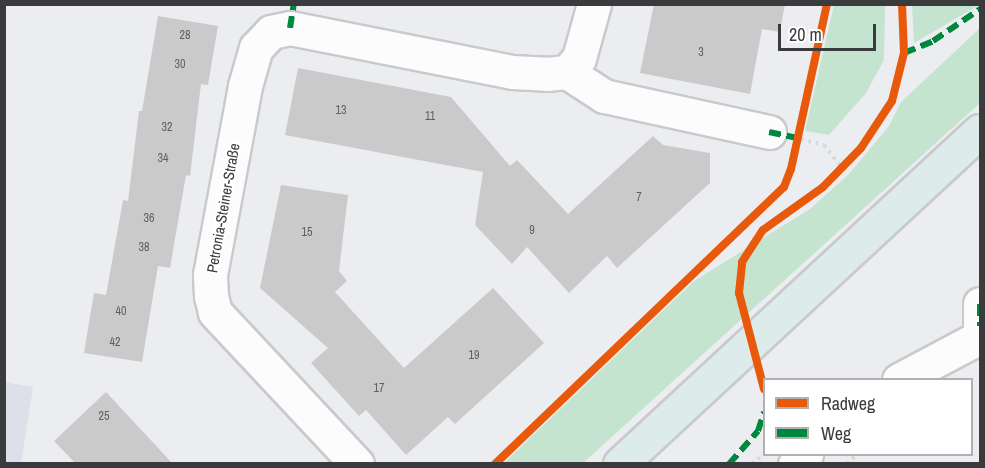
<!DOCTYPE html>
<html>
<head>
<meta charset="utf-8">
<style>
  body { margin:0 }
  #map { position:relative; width:985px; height:468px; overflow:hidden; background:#ecedf0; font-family:"Archivo Narrow",sans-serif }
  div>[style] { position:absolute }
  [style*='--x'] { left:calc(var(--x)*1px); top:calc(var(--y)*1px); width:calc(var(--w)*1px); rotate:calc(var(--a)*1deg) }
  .built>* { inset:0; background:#dde0e8 }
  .green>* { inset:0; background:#c4e4cf }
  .building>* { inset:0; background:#cbcacb }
  .path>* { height:4px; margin-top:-2px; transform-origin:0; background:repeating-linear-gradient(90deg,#d9d9da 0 3px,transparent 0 7.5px) }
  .roads { filter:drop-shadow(2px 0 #c9cacc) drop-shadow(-2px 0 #c9cacc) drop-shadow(0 2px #c9cacc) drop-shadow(0 -2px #c9cacc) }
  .minor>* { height:33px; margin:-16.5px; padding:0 16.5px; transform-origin:16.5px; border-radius:16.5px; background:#fcfcfd }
  .major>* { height:33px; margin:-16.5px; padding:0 16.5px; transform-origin:16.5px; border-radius:16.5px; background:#ddebeb }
  .quiet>* { height:6px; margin-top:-3px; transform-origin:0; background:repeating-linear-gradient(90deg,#00873e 0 12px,transparent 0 18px) }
  .cycleway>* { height:8px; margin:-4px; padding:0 4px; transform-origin:4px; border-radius:4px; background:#e8590c }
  span { translate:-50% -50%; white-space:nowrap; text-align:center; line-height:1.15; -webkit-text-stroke:4.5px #fff; paint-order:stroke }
  .number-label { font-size:12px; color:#5f5f61 }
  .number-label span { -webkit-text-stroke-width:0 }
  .street-label { font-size:15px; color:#3b3b3e }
  .frame { position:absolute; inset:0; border:6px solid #3b3b3e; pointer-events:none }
  .legend { position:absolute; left:763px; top:378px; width:210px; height:78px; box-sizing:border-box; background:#fff; border:2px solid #b1b1b2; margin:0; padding:8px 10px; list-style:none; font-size:18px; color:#3b3b3e }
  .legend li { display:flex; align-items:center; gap:12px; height:30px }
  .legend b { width:30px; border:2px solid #b1b1b2 }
  .scale { position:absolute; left:778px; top:24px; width:98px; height:27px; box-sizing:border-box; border:3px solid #3b3b3e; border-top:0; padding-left:8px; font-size:18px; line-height:21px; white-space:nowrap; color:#3b3b3e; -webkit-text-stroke:4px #fff; paint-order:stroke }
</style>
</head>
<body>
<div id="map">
  <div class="built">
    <i style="clip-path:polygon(4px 382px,33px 387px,21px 463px,5px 463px)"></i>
  </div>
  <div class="green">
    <i style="clip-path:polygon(912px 4px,979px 4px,979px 5px,914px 43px)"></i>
    <i style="clip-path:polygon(834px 5px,885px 5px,884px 60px,866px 93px,829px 135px,805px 131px)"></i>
    <i style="clip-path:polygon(980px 28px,980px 103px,583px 463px,504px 463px,694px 281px,810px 209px,849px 174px,889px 126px,901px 102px)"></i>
  </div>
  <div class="building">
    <i style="clip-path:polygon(654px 4px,785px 4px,780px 32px,762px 29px,750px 94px,640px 73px)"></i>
    <i style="clip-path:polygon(158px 16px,218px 26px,208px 85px,201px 84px,190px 176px,186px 175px,170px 268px,158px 266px,142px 362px,84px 353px,94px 293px,106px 295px,123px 200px,128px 201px,139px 111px,142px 111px)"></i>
    <i style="clip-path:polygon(298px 68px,451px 97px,510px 166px,517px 160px,568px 214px,653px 136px,663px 145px,710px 153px,710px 183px,617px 268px,607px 256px,569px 293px,527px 247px,512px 264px,475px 225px,483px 172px,285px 135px)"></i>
    <i style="clip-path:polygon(281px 185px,348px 195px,339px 271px,347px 281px,335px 292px,404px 368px,493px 288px,544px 343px,455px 424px,448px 417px,406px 455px,366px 410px,359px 416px,311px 363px,328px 348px,260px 288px)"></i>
    <i style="clip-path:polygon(106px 392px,173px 464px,76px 464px,54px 441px)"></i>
  </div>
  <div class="path">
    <i style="--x:801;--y:139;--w:24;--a:15"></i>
    <i style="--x:824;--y:145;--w:29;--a:52"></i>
    <i style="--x:752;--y:464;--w:16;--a:-40"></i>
    <i style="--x:847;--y:464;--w:14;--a:-45"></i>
  </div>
  <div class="roads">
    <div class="minor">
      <i style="--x:567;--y:72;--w:44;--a:33"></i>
      <i style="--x:604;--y:96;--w:169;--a:12.3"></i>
      <i style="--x:980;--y:304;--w:22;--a:90"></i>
      <i style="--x:899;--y:380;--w:92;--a:-28"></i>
      <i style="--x:357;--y:464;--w:208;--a:-133.1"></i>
      <i style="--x:215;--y:312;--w:16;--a:-104"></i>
      <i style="--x:211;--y:296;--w:21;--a:-93"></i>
      <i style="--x:210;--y:275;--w:192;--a:-79.5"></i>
      <i style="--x:245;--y:86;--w:40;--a:-74"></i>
      <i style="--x:256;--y:48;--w:22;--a:-47"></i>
      <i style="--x:271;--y:32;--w:19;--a:-12"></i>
      <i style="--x:290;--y:28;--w:226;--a:11.2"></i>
      <i style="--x:512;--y:72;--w:35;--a:3"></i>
      <i style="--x:547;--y:74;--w:20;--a:-6"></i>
      <i style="--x:567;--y:72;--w:18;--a:-49"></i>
      <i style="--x:579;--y:58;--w:56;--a:-74.5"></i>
      <i style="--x:795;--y:464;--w:15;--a:-42"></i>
    </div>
    <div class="major">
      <i style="--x:620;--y:464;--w:490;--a:-42.8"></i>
    </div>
  </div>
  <div class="quiet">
    <i style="--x:290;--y:28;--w:24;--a:-81"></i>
    <i style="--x:904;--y:53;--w:31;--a:-22"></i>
    <i style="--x:933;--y:41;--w:57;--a:-34.2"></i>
    <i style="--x:769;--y:132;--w:29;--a:12"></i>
    <i style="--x:980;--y:304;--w:22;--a:90"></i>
    <i style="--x:729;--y:464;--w:44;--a:-48.7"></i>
    <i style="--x:758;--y:431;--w:20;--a:-72"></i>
  </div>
  <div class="cycleway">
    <i style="--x:764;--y:389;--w:99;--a:-104.6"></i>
    <i style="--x:739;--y:293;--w:31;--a:-84"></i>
    <i style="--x:742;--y:262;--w:38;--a:-57"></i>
    <i style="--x:763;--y:230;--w:74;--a:-35.6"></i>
    <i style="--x:823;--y:187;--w:54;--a:-45.7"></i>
    <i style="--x:861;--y:148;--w:56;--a:-56.6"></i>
    <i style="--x:892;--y:101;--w:49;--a:-76"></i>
    <i style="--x:904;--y:53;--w:49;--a:-92.3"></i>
    <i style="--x:495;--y:464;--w:400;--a:-43.8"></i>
    <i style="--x:784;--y:187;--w:19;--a:-69"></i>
    <i style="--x:791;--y:169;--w:169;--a:-77.7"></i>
  </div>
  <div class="number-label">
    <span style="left:185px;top:36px">28</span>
    <span style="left:701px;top:53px">3</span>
    <span style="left:180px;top:65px">30</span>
    <span style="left:341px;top:111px">13</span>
    <span style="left:430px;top:117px">11</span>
    <span style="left:167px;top:128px">32</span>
    <span style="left:163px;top:159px">34</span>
    <span style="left:639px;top:198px">7</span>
    <span style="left:149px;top:219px">36</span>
    <span style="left:532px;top:231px">9</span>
    <span style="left:307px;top:233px">15</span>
    <span style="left:144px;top:248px">38</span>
    <span style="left:121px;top:312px">40</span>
    <span style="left:115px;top:343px">42</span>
    <span style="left:474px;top:356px">19</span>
    <span style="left:379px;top:389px">17</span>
    <span style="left:104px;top:417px">25</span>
  </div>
  <div class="street-label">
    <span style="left:223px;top:208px;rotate:-80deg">Petronia-Steiner-Straße</span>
  </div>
  <div class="frame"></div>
  <ul class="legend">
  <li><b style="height:8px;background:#e8590c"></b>Radweg</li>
  <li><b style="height:8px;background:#00873e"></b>Weg</li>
  </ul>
  <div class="scale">20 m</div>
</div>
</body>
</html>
